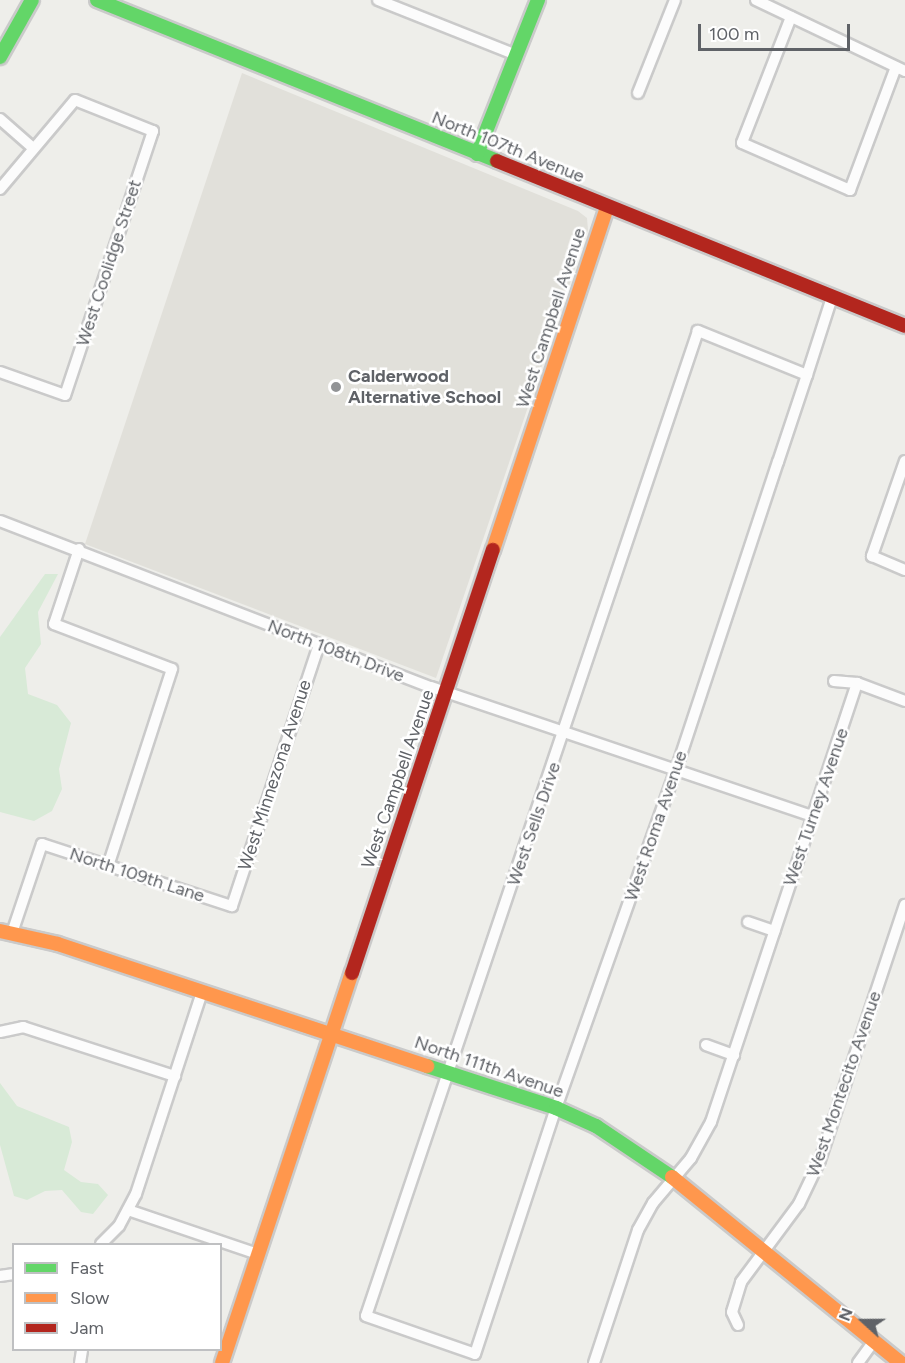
<!DOCTYPE html>
<html>
<head>
<meta charset="utf-8">
<style>
  body { margin:0 }
  #map { position:relative; width:905px; height:1363px; overflow:hidden; background:#eeeeea; font-family:Figtree,sans-serif }
  div>[style] { position:absolute }
  [style*='--x'] { left:calc(var(--x)*1px); top:calc(var(--y)*1px); width:calc(var(--w)*1px); rotate:calc(var(--a)*1deg) }
  .education>* { inset:0; background:#e1e0da }
  .green>* { inset:0; background:#d8ead7 }
  .roads { filter:drop-shadow(2px 0 #cacaca) drop-shadow(-2px 0 #cacaca) drop-shadow(0 2px #cacaca) drop-shadow(0 -2px #cacaca) }
  .street>* { height:10px; margin:-5px; padding:0 5px; transform-origin:5px; border-radius:5px; background:#fcfcfc }
  .fast>* { height:14px; margin:-7px; padding:0 7px; transform-origin:7px; border-radius:7px; background:#63d668 }
  .slow>* { height:14px; margin:-7px; padding:0 7px; transform-origin:7px; border-radius:7px; background:#ff974d }
  .jam>* { height:14px; margin:-7px; padding:0 7px; transform-origin:7px; border-radius:7px; background:#b3261e }
  .dots>* { width:16px; height:16px; translate:-50% -50%; box-sizing:border-box; border:3px solid #fff; border-radius:50% }
  span { translate:-50% -50%; white-space:nowrap; text-align:center; line-height:1.15; -webkit-text-stroke:5px #fff; paint-order:stroke }
  .street-label { font-size:18px; color:#5f6267 }
  .poi-label { font-size:18px; color:#5f6267; font-weight:700 }
  .left { translate:0 -50%; text-align:left }
  .legend { position:absolute; left:12px; top:1243px; width:210px; height:108px; box-sizing:border-box; background:#fff; border:2px solid #bfc0c2; margin:0; padding:8px 10px; list-style:none; font-size:18px; color:#5f6267 }
  .legend li { display:flex; align-items:center; gap:12px; height:30px }
  .legend b { width:30px; border:2px solid #bfc0c2 }
  .north { position:absolute; left:833px; top:1291px; width:60px; height:60px; -webkit-text-stroke:4px #fff; paint-order:stroke; rotate:291deg; font-size:16px; font-weight:700; line-height:24px; text-align:center; color:#5f6267 }
  .north::after { content:''; display:block; margin:auto; width:21px; height:27px; background:#5f6267; clip-path:polygon(50% 0,100% 100%,50% 72%,0 100%) }
  .scale { position:absolute; left:698px; top:24px; width:152px; height:27px; box-sizing:border-box; border:3px solid #5f6267; border-top:0; padding-left:8px; font-size:18px; line-height:21px; white-space:nowrap; color:#5f6267; -webkit-text-stroke:4px #fff; paint-order:stroke }
</style>
</head>
<body>
<div id="map">
  <div class="education">
    <i style="clip-path:polygon(242px 73px,578px 211px,587px 218px,588px 230px,436px 678px,85px 544px)"></i>
  </div>
  <div class="green">
    <i style="clip-path:polygon(45px 574px,58px 574px,38px 612px,41px 644px,25px 668px,28px 694px,57px 705px,71px 723px,59px 769px,62px 789px,52px 811px,34px 821px,0 812px,0 637px)"></i>
    <i style="clip-path:polygon(0 1083px,17px 1106px,69px 1127px,72px 1142px,64px 1170px,81px 1182px,98px 1184px,108px 1195px,93px 1214px,81px 1212px,62px 1190px,45px 1191px,27px 1200px,14px 1196px,0 1145px)"></i>
  </div>
  <div class="roads">
    <div class="street">
      <i style="--x:378;--y:0;--w:149;--a:21.7"></i>
      <i style="--x:756;--y:0;--w:165;--a:25.5"></i>
      <i style="--x:791;--y:17;--w:135;--a:111.3"></i>
      <i style="--x:742;--y:143;--w:118;--a:23.5"></i>
      <i style="--x:850;--y:190;--w:131;--a:-69.5"></i>
      <i style="--x:638;--y:93;--w:100;--a:-68.3"></i>
      <i style="--x:0;--y:119;--w:44;--a:41.3"></i>
      <i style="--x:0;--y:189;--w:116;--a:-49.9"></i>
      <i style="--x:75;--y:100;--w:84;--a:21.7"></i>
      <i style="--x:153;--y:131;--w:278;--a:108.4"></i>
      <i style="--x:65;--y:395;--w:69;--a:-160.5"></i>
      <i style="--x:807;--y:375;--w:118;--a:-158"></i>
      <i style="--x:698;--y:331;--w:1039;--a:108.63"></i>
      <i style="--x:366;--y:1316;--w:115;--a:19.2"></i>
      <i style="--x:475;--y:1354;--w:259;--a:-71.8"></i>
      <i style="--x:556;--y:1108;--w:359;--a:-70.5"></i>
      <i style="--x:676;--y:770;--w:324;--a:-71.7"></i>
      <i style="--x:778;--y:462;--w:92;--a:-71.6"></i>
      <i style="--x:807;--y:375;--w:82;--a:-72.2"></i>
      <i style="--x:905;--y:461;--w:101;--a:109.2"></i>
      <i style="--x:872;--y:556;--w:36;--a:23"></i>
      <i style="--x:0;--y:521;--w:462;--a:21.1"></i>
      <i style="--x:431;--y:687;--w:402;--a:18.7"></i>
      <i style="--x:79;--y:549;--w:79;--a:108.4"></i>
      <i style="--x:54;--y:624;--w:126;--a:20.9"></i>
      <i style="--x:172;--y:669;--w:207;--a:108"></i>
      <i style="--x:834;--y:681;--w:23;--a:5"></i>
      <i style="--x:857;--y:683;--w:51;--a:20.6"></i>
      <i style="--x:748;--y:922;--w:28;--a:19"></i>
      <i style="--x:12;--y:933;--w:94;--a:-71.4"></i>
      <i style="--x:42;--y:844;--w:200;--a:18.1"></i>
      <i style="--x:232;--y:906;--w:275;--a:-71.6"></i>
      <i style="--x:0;--y:1032;--w:24;--a:-12"></i>
      <i style="--x:23;--y:1027;--w:160;--a:17.9"></i>
      <i style="--x:706;--y:1045;--w:30;--a:20"></i>
      <i style="--x:128;--y:1210;--w:137;--a:18.7"></i>
      <i style="--x:101;--y:1244;--w:25;--a:-45"></i>
      <i style="--x:119;--y:1226;--w:36;--a:-62"></i>
      <i style="--x:136;--y:1194;--w:213;--a:-71.9"></i>
      <i style="--x:0;--y:1276;--w:14;--a:-8"></i>
      <i style="--x:738;--y:1325;--w:14;--a:-115"></i>
      <i style="--x:732;--y:1312;--w:31;--a:-73"></i>
      <i style="--x:741;--y:1282;--w:97;--a:-53.4"></i>
      <i style="--x:799;--y:1204;--w:49;--a:-64.5"></i>
      <i style="--x:820;--y:1160;--w:269;--a:-71.6"></i>
      <i style="--x:80;--y:1363;--w:13;--a:-81"></i>
      <i style="--x:594;--y:1363;--w:140;--a:-71.7"></i>
      <i style="--x:638;--y:1230;--w:31;--a:-61"></i>
      <i style="--x:653;--y:1203;--w:59;--a:-49.8"></i>
      <i style="--x:691;--y:1158;--w:41;--a:-60.9"></i>
      <i style="--x:711;--y:1122;--w:463;--a:-71.6"></i>
      <i style="--x:858;--y:1363;--w:27;--a:-54"></i>
    </div>
    <div class="fast">
      <i style="--x:97;--y:0;--w:431;--a:21.9"></i>
      <i style="--x:0;--y:57;--w:65;--a:-60.7"></i>
      <i style="--x:477;--y:154;--w:166;--a:-68.4"></i>
      <i style="--x:427;--y:1066;--w:136;--a:18"></i>
      <i style="--x:556;--y:1108;--w:44;--a:24.2"></i>
      <i style="--x:596;--y:1126;--w:92;--a:33.9"></i>
    </div>
    <div class="slow">
      <i style="--x:493;--y:550;--w:361;--a:-71.6"></i>
      <i style="--x:0;--y:931;--w:59;--a:12.6"></i>
      <i style="--x:58;--y:944;--w:389;--a:18.3"></i>
      <i style="--x:672;--y:1177;--w:295;--a:39.1"></i>
      <i style="--x:222;--y:1363;--w:411;--a:-71.6"></i>
    </div>
    <div class="jam">
      <i style="--x:497;--y:161;--w:440;--a:22"></i>
      <i style="--x:352;--y:973;--w:446;--a:-71.6"></i>
    </div>
  </div>
  <div class="dots">
    <i style="left:336px;top:387px;background:#919395"></i>
  </div>
  <div class="street-label">
    <span style="left:508px;top:147px;rotate:22deg">North 107th Avenue</span>
    <span style="left:109px;top:263px;rotate:-72deg">West Coolidge Street</span>
    <span style="left:551px;top:318px;rotate:-72deg">West Campbell Avenue</span>
    <span style="left:336px;top:651px;rotate:21deg">North 108th Drive</span>
    <span style="left:275px;top:775px;rotate:-72deg">West Minnezona Avenue</span>
    <span style="left:398px;top:779px;rotate:-71deg">West Campbell Avenue</span>
    <span style="left:816px;top:807px;rotate:-71deg">West Turney Avenue</span>
    <span style="left:534px;top:824px;rotate:-71deg">West Sells Drive</span>
    <span style="left:656px;top:826px;rotate:-71deg">West Roma Avenue</span>
    <span style="left:137px;top:875px;rotate:18deg">North 109th Lane</span>
    <span style="left:489px;top:1067px;rotate:19deg">North 111th Avenue</span>
    <span style="left:844px;top:1084px;rotate:-71deg">West Montecito Avenue</span>
  </div>
  <div class="poi-label">
    <span class="left" style="left:348px;top:387px">Calderwood<br>Alternative School</span>
  </div>
  <ul class="legend">
  <li><b style="height:8px;background:#63d668"></b>Fast</li>
  <li><b style="height:8px;background:#ff974d"></b>Slow</li>
  <li><b style="height:8px;background:#b3261e"></b>Jam</li>
  </ul>
  <div class="north">N</div>
  <div class="scale">100 m</div>
</div>
</body>
</html>
